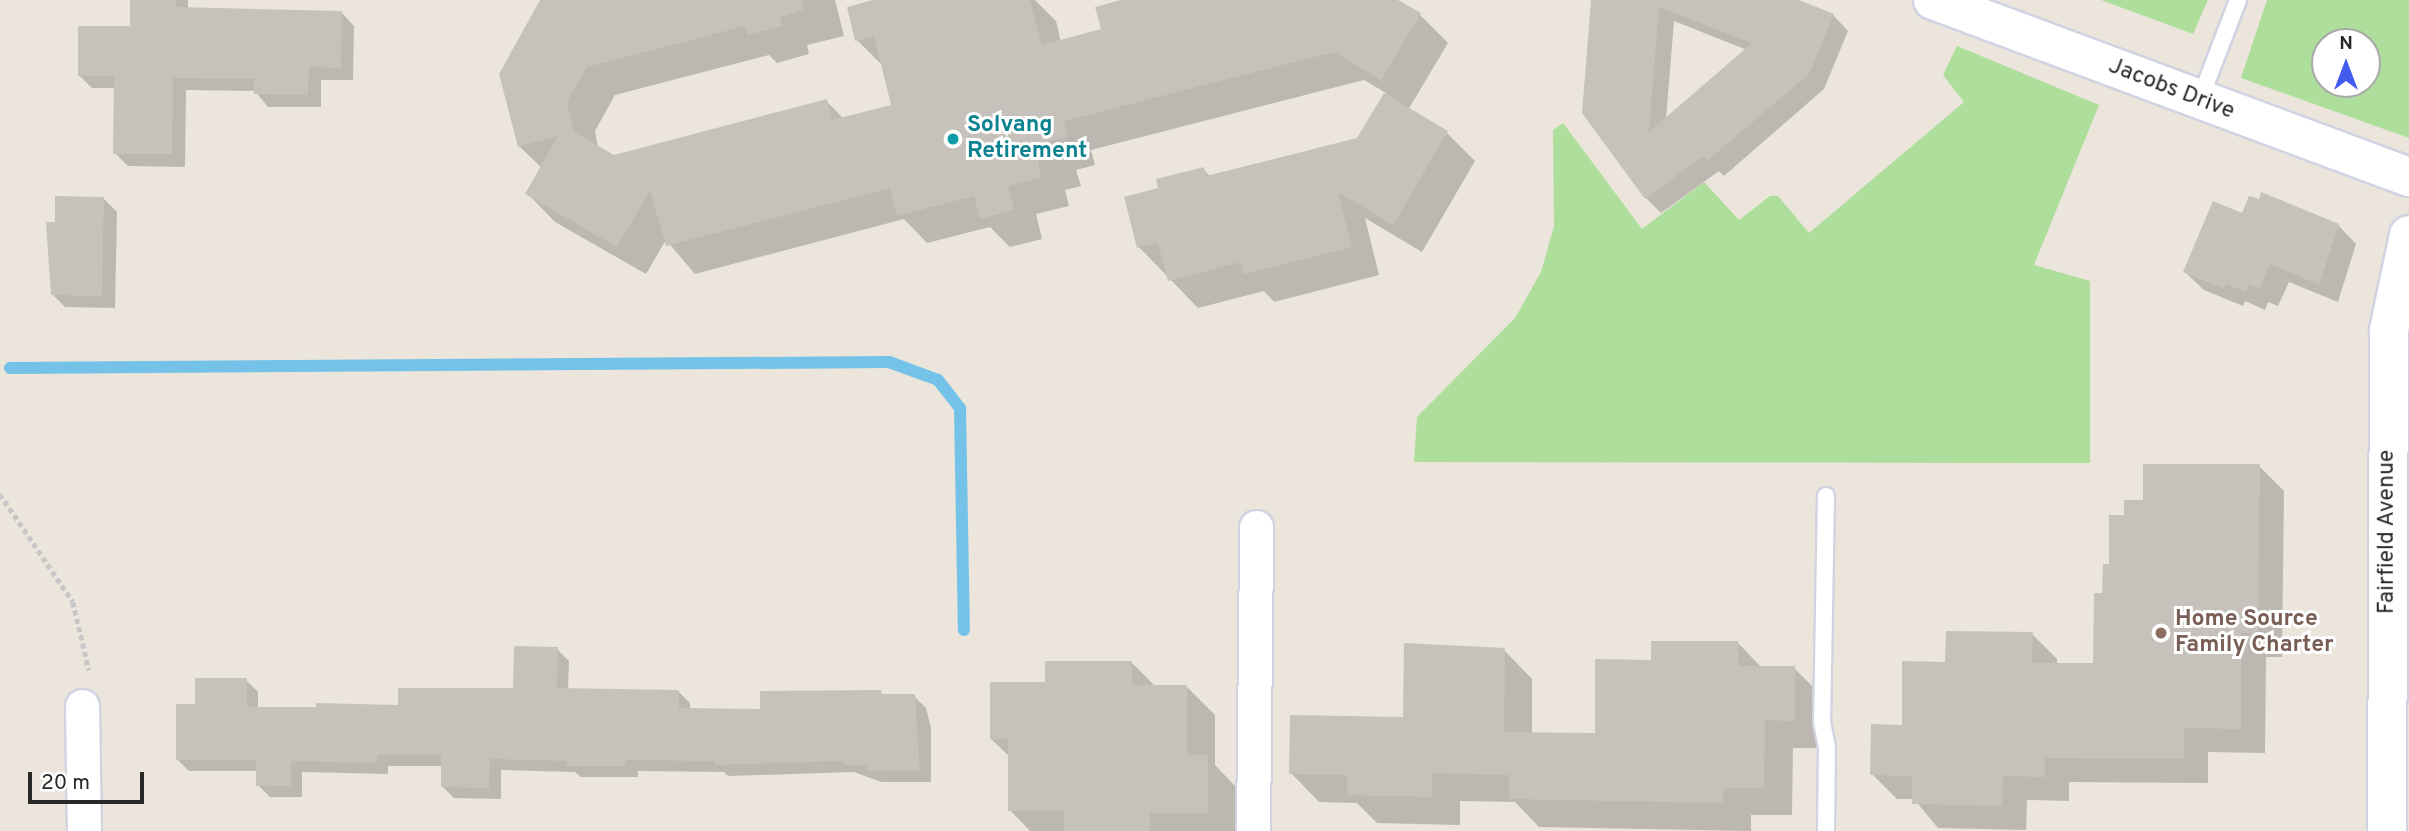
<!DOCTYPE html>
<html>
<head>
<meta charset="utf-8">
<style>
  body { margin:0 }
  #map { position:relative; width:2409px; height:831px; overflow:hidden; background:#ebe5dc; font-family:Overpass,sans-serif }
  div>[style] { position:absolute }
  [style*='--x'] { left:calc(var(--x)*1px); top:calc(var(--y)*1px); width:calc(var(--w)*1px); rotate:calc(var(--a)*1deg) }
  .green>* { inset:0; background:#aede9b }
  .shadow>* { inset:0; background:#0003 }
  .stream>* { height:12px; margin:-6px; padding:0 6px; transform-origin:6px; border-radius:6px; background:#74c2e7 }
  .building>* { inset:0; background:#c6c2bb }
  .path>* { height:4.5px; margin-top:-2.25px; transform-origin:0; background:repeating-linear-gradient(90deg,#c7c7c7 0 5px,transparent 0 8.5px) }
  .roads { filter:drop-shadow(2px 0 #d1d3e1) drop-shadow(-2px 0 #d1d3e1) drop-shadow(0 2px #d1d3e1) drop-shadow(0 -2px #d1d3e1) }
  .lane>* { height:16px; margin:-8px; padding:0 8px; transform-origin:8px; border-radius:8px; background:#fff }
  .street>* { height:33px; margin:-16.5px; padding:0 16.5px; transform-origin:16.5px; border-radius:16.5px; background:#fff }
  .secondary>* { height:38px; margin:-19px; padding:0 19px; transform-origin:19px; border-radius:19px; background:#fff }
  .dots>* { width:19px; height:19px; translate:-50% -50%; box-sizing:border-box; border:4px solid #fff; border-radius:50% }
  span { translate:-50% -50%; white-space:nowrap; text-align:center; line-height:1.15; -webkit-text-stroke:6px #fff; paint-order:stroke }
  .street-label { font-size:23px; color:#292929 }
  .culture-label { font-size:23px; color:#0d838f; font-weight:700 }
  .left { translate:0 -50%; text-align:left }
  .education-label { font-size:23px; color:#785e54; font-weight:700 }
  .north { position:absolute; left:2311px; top:28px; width:70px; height:70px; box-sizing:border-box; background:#fff; border:2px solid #a9a9a9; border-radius:50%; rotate:0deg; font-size:19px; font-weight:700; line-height:28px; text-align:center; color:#292929 }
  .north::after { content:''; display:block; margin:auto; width:24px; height:32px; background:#445bef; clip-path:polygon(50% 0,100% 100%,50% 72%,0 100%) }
  .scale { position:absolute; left:28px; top:772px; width:116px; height:32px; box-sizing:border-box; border:4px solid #292929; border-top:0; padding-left:9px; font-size:21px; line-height:24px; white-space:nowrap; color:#292929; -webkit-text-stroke:5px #fff; paint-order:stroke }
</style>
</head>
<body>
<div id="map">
  <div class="green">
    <i style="clip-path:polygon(2101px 0,2208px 0,2193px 34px)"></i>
    <i style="clip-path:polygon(evenodd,2267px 0,2409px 0,2409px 138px,2241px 78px,2267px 0,2325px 42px,2367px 42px,2367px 84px,2325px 84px,2325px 42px)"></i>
    <i style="clip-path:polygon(1957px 46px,2099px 105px,2034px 265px,2090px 281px,2090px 463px,1414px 462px,1417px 417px,1515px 318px,1541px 272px,1554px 226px,1553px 130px,1563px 123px,1642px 229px,1704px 182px,1739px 220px,1770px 196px,1778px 196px,1809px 233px,1964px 102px,1943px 75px)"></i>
  </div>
  <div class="shadow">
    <i style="clip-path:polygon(132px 0,188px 0,188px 9px,341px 12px,354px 26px,353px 80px,321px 80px,321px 107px,268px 107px,255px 91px,186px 90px,185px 167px,128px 166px,115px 153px,116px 88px,92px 88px,79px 75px,132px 28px)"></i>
    <i style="clip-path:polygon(542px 0,835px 0,844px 36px,807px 45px,809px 54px,777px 63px,769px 55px,615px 95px,595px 131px,598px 148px,613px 156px,826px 101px,844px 119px,893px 106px,883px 66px,857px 40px,880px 0,1035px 0,1056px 21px,1061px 42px,1103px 30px,1128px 0,1395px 0,1420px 15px,1448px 43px,1408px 110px,1447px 133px,1475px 161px,1422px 252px,1365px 218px,1379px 275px,1274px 302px,1264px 291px,1198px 308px,1139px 247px,1160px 190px,1203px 169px,1211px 177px,1358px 140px,1386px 93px,1364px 80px,1091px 150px,1095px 165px,1076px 170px,1081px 186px,1065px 190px,1069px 206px,1036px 214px,1042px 239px,1010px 247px,990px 227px,927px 243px,904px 219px,695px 274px,666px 240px,646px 274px,555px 222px,527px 193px,542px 168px,519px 146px)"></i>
    <i style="clip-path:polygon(evenodd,1602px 0,1794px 0,1833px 15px,1848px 31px,1824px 89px,1724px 176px,1719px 171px,1661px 213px,1646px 198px,1602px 0,1674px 21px,1747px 50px,1666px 120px,1674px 21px)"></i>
    <i style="clip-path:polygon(104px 199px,117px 212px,115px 308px,65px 307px,52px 294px,56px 224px)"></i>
    <i style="clip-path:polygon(2243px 215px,2338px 225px,2356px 244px,2338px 302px,2289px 282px,2278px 306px,2268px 302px,2265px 310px,2245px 301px,2243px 306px,2204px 290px,2185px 272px)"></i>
    <i style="clip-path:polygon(2259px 466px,2284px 491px,2282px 657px,2266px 657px,2265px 753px,2208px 752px,2208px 783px,2069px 782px,2069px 801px,2027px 800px,2026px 830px,1938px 828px,1914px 799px,1897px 799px,1872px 774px,1947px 664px,2032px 634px,2057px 659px,2057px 664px,2095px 664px,2104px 595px,2126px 517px,2145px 502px)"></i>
    <i style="clip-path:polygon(1738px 643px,1762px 668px,1794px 668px,1823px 697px,1823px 748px,1793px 748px,1792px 815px,1751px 815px,1751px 831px,1539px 827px,1515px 802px,1460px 801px,1460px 825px,1377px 823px,1357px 803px,1319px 802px,1291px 773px,1405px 719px,1504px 650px,1532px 679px,1532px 734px,1597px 735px,1652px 662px)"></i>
    <i style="clip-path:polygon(557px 649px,569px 661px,568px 690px,678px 691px,690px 703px,690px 710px,762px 711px,880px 691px,884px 696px,914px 696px,926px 708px,931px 728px,931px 782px,881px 782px,854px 772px,728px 776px,724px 772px,638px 771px,638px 777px,581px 777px,575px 772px,501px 770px,501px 799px,454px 798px,442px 786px,443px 766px,388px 766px,388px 774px,302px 772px,302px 797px,270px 797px,258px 785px,258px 771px,189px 771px,177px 759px,197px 706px,246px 680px,258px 692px,258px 709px,400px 707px,515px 690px)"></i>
    <i style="clip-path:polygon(1132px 663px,1155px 686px,1186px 686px,1215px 715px,1215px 765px,1235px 786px,1235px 831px,1030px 831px,1010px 810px,1010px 757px,991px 739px,1047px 684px)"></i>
  </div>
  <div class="stream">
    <i style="--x:10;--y:368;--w:879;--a:-0.39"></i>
    <i style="--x:889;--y:362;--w:52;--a:20.2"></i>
    <i style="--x:938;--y:380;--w:36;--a:52"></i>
    <i style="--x:960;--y:408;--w:222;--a:89"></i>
  </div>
  <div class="building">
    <i style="clip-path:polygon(130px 0,176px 0,176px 7px,342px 11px,341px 68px,309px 67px,308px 95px,254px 94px,254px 79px,173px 78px,172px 154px,113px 154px,114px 76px,78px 76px,78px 26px,130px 26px)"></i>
    <i style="clip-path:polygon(540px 0,801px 0,803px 10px,780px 17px,782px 26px,747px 35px,745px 26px,587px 67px,567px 102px,574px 132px,614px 155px,827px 99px,832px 120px,891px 105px,874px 36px,855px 41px,847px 7px,873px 0,1030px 0,1042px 45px,1101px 29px,1095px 7px,1121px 0,1398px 0,1421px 13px,1381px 80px,1334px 52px,1064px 121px,1068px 137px,1049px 141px,1053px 158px,1038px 161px,1041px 178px,1008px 186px,1014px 210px,980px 219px,974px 196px,897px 216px,890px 188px,666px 246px,650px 190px,617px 247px,525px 194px,558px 136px,518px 147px,499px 74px)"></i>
    <i style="clip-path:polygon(evenodd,1591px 0,1799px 0,1834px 14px,1809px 74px,1707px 161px,1703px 156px,1645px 199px,1582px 113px,1591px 0,1659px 7px,1752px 43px,1649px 132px,1659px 7px)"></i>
    <i style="clip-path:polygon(1384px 93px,1448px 131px,1393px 225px,1338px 192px,1352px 247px,1244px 274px,1241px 262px,1168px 281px,1158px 243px,1137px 248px,1124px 197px,1158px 188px,1156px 179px,1204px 167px,1206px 176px,1357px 138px)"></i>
    <i style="clip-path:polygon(2261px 192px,2339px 224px,2319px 285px,2270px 264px,2260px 289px,2249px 284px,2246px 292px,2226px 284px,2224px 289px,2183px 272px,2213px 201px,2242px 213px,2249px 196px,2259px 199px)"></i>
    <i style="clip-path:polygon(55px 196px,104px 197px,102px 296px,51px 295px,46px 222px,55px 222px)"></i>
    <i style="clip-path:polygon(2143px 464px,2260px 464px,2258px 633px,2241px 633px,2241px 729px,2184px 728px,2184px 759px,2045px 758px,2045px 777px,2003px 776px,2002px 806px,1912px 804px,1912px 776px,1870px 775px,1871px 724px,1902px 725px,1902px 661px,1945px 662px,1946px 631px,2033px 632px,2032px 663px,2093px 663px,2094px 593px,2102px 593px,2103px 564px,2109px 564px,2109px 515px,2124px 515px,2124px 500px,2143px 500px)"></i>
    <i style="clip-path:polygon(1651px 641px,1738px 641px,1738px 666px,1795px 666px,1795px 721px,1765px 720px,1764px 788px,1724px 788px,1723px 803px,1509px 799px,1509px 775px,1432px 773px,1432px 797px,1347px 795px,1347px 775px,1289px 774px,1290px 715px,1403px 717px,1404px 643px,1505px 648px,1504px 732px,1595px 733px,1595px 659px,1651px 660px)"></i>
    <i style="clip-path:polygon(514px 646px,558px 647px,557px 688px,679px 690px,679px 708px,760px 709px,760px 691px,881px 690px,881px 694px,915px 694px,920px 771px,867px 771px,867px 765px,844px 765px,844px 761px,715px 765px,715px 761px,626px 760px,626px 766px,567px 766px,567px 761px,490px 759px,489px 788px,441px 787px,441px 755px,377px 755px,377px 763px,291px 761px,291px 786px,256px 786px,256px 760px,176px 760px,176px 704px,195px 704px,195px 678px,247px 678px,247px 707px,316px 707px,316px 703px,398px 705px,398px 688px,513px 688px)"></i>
    <i style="clip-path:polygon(1045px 661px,1132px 661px,1132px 685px,1187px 685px,1187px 755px,1208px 755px,1208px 813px,1150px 813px,1150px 831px,1064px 831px,1064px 811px,1008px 811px,1008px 739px,990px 739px,990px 682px,1045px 682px)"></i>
  </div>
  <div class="path">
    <i style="--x:0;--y:494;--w:130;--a:55.9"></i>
    <i style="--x:73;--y:602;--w:70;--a:76.8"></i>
  </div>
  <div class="roads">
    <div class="lane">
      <i style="--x:2200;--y:99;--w:106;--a:-69"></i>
      <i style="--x:1826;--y:496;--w:226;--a:91"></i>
      <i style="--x:1822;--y:722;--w:25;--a:79"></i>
      <i style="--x:1827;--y:747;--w:84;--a:90.7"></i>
    </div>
    <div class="street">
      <i style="--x:82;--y:706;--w:125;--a:89.1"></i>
      <i style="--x:1253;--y:831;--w:304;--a:-89.4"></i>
    </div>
    <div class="secondary">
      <i style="--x:1933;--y:0;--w:508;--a:20.4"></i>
      <i style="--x:2387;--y:831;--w:501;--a:-89.77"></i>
      <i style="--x:2389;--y:330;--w:97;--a:-78.1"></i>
    </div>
  </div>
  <div class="dots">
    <i style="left:953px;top:139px;background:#0f9aa8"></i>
    <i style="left:2161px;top:633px;background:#8d6e63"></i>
  </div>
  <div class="street-label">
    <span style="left:2171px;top:90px;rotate:21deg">Jacobs Drive</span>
    <span style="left:2388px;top:532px;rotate:-90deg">Fairfield Avenue</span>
  </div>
  <div class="culture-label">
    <span class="left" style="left:967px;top:139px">Solvang<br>Retirement</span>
  </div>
  <div class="education-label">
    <span class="left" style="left:2175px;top:633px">Home Source<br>Family Charter</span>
  </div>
  <div class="north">N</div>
  <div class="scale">20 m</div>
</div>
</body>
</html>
